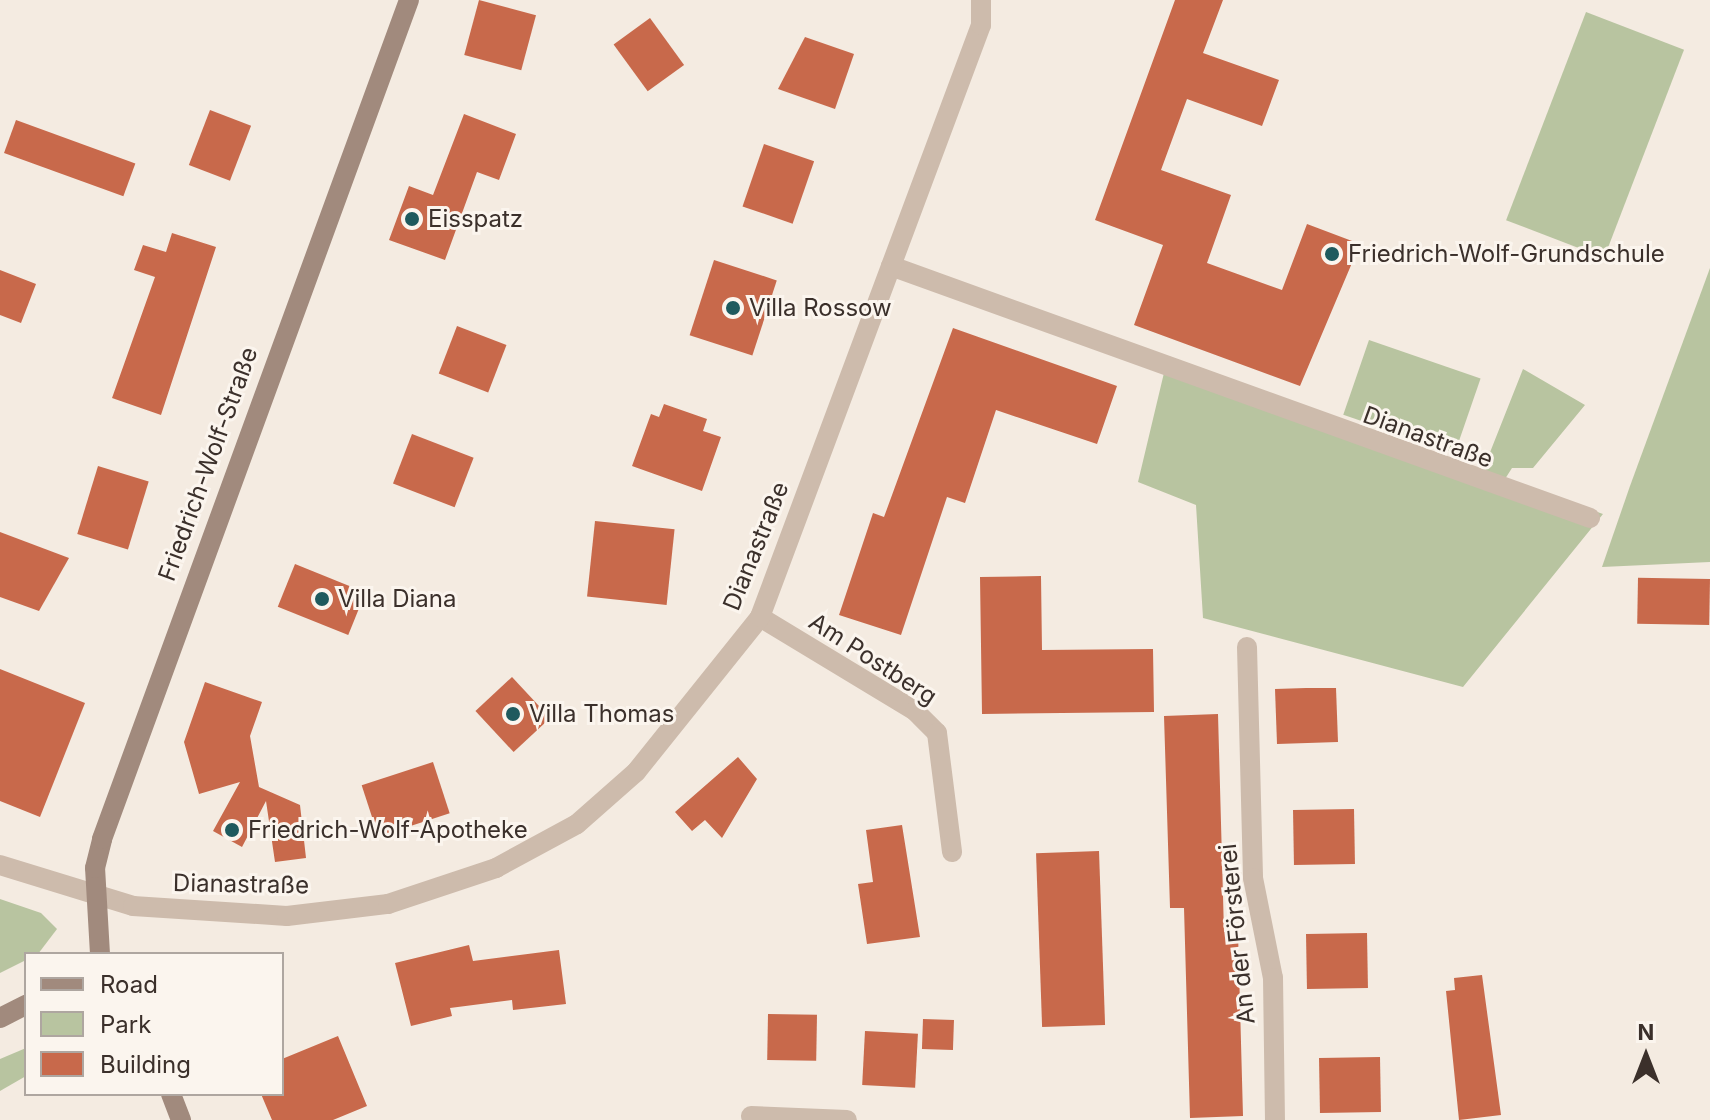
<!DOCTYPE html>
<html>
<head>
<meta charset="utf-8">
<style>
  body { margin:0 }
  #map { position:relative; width:1710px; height:1120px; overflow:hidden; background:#f4ebe1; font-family:Inter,sans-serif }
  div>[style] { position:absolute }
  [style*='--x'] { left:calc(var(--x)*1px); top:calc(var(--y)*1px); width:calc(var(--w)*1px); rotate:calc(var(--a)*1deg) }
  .green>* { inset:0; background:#b8c4a0; transform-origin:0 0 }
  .building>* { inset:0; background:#c8694b; transform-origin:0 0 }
  .street>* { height:20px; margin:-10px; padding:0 10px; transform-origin:10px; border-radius:10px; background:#cdbbac }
  .secondary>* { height:20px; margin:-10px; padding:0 10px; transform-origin:10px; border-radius:10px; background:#a18a7d }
  .dots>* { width:22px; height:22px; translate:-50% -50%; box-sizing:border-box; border:4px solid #fbf5ee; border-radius:50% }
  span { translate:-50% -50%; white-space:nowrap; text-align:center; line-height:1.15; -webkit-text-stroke:6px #fbf5ee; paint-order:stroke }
  .poi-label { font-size:24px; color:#3b302b }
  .left { translate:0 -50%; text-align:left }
  .street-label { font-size:24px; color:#3b302b }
  .legend { position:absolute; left:24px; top:952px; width:260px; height:144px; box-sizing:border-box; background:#fbf5ee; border:2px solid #aea6a0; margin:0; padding:10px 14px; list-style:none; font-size:24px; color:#3b302b }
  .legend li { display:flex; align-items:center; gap:16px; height:40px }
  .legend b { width:40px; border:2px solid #aea6a0 }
  .north { position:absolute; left:1606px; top:1016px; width:80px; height:80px; -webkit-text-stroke:6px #fbf5ee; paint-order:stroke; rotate:0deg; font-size:22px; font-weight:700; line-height:32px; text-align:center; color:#3b302b }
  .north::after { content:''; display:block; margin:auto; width:28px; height:36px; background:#3b302b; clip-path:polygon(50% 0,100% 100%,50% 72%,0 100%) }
</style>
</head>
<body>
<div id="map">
  <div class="green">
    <i style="left:1586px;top:12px;width:105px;height:223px;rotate:21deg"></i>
    <i style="clip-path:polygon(1710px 268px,1710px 562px,1602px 567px,1630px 486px)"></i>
    <i style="left:1369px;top:340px;width:118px;height:79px;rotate:19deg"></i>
    <i style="clip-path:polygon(1168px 356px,1483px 470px,1523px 369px,1585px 405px,1533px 468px,1512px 468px,1505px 479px,1603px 514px,1463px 687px,1203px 618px,1196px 505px,1138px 482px)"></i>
    <i style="clip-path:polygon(0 899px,41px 913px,57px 929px,38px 954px,0 973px)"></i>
    <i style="clip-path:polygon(26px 1048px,26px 1076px,0 1091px,0 1059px)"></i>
  </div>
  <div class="building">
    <i style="left:479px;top:0;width:59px;height:57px;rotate:15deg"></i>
    <i style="clip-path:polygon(1175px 0,1223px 0,1203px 53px,1279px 80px,1262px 126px,1187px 99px,1161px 170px,1231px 195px,1207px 263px,1282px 290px,1307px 224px,1360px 244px,1300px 386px,1134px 325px,1163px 245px,1095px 220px)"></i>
    <i style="left:650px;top:18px;width:58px;height:45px;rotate:54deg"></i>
    <i style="clip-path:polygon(805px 37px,854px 54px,835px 109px,778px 89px)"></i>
    <i style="left:210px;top:110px;width:44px;height:59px;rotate:21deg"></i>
    <i style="clip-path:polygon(464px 114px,516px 134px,499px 180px,477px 172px,445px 260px,389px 240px,409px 186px,433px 195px)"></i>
    <i style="left:16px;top:120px;width:127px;height:35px;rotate:20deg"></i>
    <i style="left:764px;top:144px;width:53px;height:66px;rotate:19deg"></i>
    <i style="clip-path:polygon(172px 233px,216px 247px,161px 415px,112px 398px,155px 277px,134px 270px,143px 245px,166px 252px)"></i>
    <i style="left:714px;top:260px;width:66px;height:79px;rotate:18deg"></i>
    <i style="clip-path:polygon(0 270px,36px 284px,21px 323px,0 315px)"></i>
    <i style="left:457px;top:326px;width:53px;height:51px;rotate:21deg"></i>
    <i style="clip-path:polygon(953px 328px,1117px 386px,1097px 444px,996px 410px,965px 503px,947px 497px,901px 635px,839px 615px,873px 513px,884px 517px)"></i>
    <i style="clip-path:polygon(664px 404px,707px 419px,703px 431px,721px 437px,702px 491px,632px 466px,651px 414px,659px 417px)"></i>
    <i style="left:412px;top:434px;width:66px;height:53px;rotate:21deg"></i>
    <i style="left:98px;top:466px;width:53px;height:71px;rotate:17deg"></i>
    <i style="left:595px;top:521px;width:80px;height:76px;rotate:6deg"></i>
    <i style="clip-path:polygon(0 532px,69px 558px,39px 611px,0 597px)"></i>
    <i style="left:295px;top:564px;width:76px;height:46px;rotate:22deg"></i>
    <i style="clip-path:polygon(1041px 576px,1042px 650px,1153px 649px,1154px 712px,982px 714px,980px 577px)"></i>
    <i style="left:1710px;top:579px;width:46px;height:72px;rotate:91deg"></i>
    <i style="clip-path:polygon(0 669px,85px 703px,40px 817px,0 801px)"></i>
    <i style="left:512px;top:677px;width:56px;height:50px;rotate:47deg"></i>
    <i style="clip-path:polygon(205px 682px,262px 702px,250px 736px,259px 787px,300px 805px,306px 858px,275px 862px,266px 801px,242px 847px,213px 831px,240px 782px,199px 794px,184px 742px)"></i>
    <i style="clip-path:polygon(1306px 688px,1336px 688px,1338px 742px,1277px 744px,1275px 689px)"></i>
    <i style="clip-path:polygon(1218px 714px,1224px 932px,1238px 932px,1243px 1116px,1190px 1118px,1184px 908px,1170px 908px,1164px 716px)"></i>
    <i style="clip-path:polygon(738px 757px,757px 779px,722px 838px,705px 820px,692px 831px,675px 812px)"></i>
    <i style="left:433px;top:762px;width:54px;height:75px;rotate:72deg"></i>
    <i style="left:1354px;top:809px;width:55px;height:61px;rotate:89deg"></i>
    <i style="clip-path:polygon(902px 825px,920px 937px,867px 944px,858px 884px,873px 882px,866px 830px)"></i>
    <i style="left:1099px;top:851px;width:174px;height:63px;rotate:88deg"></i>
    <i style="left:1367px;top:933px;width:55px;height:61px;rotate:89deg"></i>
    <i style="clip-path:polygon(469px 945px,473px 961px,559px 950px,566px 1004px,513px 1010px,512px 1000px,450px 1008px,452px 1016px,411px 1026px,395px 963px)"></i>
    <i style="clip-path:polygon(1482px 975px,1501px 1115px,1459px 1120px,1446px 991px,1455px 990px,1454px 978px)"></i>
    <i style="left:768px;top:1014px;width:49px;height:46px;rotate:1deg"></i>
    <i style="left:923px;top:1019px;width:31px;height:30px;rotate:2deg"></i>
    <i style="left:865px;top:1031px;width:53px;height:54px;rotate:3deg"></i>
    <i style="clip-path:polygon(338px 1036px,367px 1106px,333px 1120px,272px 1120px,261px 1094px,282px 1094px,282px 1059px)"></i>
    <i style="left:1380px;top:1057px;width:55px;height:61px;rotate:89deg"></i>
  </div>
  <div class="street">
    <i style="--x:891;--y:266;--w:743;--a:19.82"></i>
    <i style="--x:760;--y:617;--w:181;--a:31.2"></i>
    <i style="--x:915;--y:711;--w:31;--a:45"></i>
    <i style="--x:937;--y:733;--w:120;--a:82.8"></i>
    <i style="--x:1247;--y:647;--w:231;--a:88.5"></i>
    <i style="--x:1253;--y:878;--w:102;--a:78.7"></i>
    <i style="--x:1273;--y:978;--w:142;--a:89.2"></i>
    <i style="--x:0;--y:865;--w:139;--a:17.1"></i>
    <i style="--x:133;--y:906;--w:154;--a:3.7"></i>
    <i style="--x:287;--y:916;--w:102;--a:-6.8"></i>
    <i style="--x:388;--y:904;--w:114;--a:-18.4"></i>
    <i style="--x:496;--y:868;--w:92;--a:-28.5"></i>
    <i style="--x:577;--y:824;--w:79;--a:-41.4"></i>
    <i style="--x:636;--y:772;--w:198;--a:-51.3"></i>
    <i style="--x:760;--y:617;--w:632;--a:-69.53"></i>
    <i style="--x:981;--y:25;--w:25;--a:-90"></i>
    <i style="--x:751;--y:1116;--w:96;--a:2.4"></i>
  </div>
  <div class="secondary">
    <i style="--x:100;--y:954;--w:86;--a:-93.3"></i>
    <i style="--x:95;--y:868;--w:30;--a:-76"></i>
    <i style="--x:102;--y:839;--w:893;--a:-69.9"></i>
    <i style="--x:0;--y:1018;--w:29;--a:-27"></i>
    <i style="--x:171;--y:1094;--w:28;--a:69"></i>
  </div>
  <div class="dots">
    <i style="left:412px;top:219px;background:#1f5a5e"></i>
    <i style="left:1332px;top:254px;background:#1f5a5e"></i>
    <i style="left:733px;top:308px;background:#1f5a5e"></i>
    <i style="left:322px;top:599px;background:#1f5a5e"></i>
    <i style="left:513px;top:714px;background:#1f5a5e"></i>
    <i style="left:232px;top:830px;background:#1f5a5e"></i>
  </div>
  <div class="poi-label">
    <span class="left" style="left:428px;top:219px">Eisspatz</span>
    <span class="left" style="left:1348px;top:254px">Friedrich-Wolf-Grundschule</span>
    <span class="left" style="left:749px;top:308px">Villa Rossow</span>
    <span class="left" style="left:338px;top:599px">Villa Diana</span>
    <span class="left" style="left:529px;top:714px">Villa Thomas</span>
    <span class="left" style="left:248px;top:830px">Friedrich-Wolf-Apotheke</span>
  </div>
  <div class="street-label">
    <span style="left:1428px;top:437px;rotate:20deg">Dianastraße</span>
    <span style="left:208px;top:464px;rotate:-70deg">Friedrich-Wolf-Straße</span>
    <span style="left:756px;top:546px;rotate:-68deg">Dianastraße</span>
    <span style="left:873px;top:659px;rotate:33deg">Am Postberg</span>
    <span style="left:241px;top:884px;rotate:1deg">Dianastraße</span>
    <span style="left:1237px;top:934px;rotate:-96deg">An der Försterei</span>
  </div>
  <ul class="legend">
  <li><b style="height:10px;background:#a18a7d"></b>Road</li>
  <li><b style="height:22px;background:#b8c4a0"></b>Park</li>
  <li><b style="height:22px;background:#c8694b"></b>Building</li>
  </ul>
  <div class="north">N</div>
</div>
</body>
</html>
